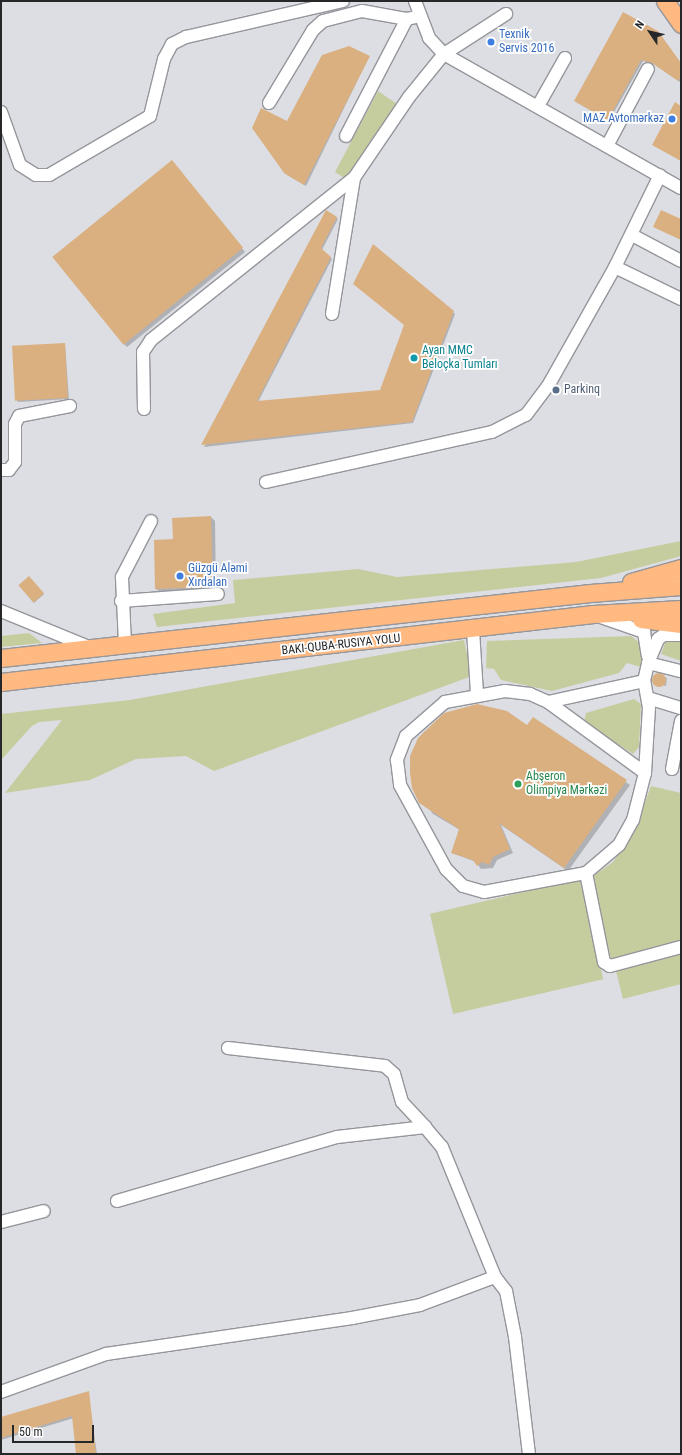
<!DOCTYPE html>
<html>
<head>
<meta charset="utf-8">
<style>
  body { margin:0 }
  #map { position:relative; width:682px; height:1455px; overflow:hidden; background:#dcdee3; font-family:"Roboto Condensed",sans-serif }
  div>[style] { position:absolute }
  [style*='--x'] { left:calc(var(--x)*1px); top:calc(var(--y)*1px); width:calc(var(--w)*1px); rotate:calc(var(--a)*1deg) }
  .green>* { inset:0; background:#c5cd9f; transform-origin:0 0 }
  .shadow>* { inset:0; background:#0003; transform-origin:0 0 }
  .building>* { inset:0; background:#dbb080; transform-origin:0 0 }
  .round { border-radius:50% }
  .roads { filter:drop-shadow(1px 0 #94969b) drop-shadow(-1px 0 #94969b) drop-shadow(0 1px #94969b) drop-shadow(0 -1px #94969b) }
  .minor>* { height:12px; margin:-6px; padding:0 6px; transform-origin:6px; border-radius:6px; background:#fff }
  .highway>* { height:17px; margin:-8.5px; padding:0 8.5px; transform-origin:8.5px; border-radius:8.5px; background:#ffb981 }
  .dots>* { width:11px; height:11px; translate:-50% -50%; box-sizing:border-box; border:2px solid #fff; border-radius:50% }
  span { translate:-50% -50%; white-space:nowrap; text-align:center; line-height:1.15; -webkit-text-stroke:3.5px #fff; paint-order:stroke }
  .shop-label { font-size:12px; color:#366cbe }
  .left { translate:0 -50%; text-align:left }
  .right { translate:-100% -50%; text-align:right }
  .culture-label { font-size:12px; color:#0d838f }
  .service-label { font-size:12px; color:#4e5e75 }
  .street-label { font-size:12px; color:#262728 }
  .leisure-label { font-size:12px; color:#27864d }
  .frame { position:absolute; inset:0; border:2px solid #262728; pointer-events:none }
  .north { position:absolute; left:630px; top:12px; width:40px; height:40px; -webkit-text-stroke:3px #fff; paint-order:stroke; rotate:305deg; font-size:11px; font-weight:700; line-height:16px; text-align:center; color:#262728 }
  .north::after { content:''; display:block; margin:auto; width:14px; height:18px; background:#262728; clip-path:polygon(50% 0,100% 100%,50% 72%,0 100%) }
  .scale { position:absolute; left:12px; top:1425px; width:82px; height:18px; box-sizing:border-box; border:2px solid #262728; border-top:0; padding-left:5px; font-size:12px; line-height:14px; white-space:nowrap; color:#262728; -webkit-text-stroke:3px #fff; paint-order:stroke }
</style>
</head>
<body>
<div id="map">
  <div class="green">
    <i style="clip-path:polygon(378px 91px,397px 104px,348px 180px,335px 172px)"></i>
    <i style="clip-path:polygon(681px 541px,681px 556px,601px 578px,157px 627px,153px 614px,235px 603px,233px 580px,358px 569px,397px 577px,576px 562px)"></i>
    <i style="clip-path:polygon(29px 633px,42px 643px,1px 647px,1px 636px)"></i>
    <i style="clip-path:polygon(631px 636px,641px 644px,644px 668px,627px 663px,619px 673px,552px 691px,501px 680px,494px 669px,486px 668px,487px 641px)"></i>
    <i style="clip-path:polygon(667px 638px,681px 641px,681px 661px,661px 654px)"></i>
    <i style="clip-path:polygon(464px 640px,472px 676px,214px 771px,186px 756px,136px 759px,90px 780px,5px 793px,62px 720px,39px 722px,32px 726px,1px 760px,1px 714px,130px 700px)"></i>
    <i style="clip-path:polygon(634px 699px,641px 704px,639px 747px,633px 754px,584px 722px,586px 713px)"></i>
    <i style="clip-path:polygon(651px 786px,681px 793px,681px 940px,611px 959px,592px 877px,613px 862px,633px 834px)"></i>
    <i style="left:580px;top:879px;width:103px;height:154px;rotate:77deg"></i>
    <i style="clip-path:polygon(681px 952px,681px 984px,623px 999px,615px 967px)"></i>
  </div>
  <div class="shadow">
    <i style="clip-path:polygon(657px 32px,681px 64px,680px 82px,654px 64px,643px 61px,609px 121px,576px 102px)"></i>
    <i style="clip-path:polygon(369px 57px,306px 186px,287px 175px,287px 122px)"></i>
    <i style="clip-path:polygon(681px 107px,681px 161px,653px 144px)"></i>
    <i style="clip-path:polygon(175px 165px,245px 252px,127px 347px,124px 344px)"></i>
    <i style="clip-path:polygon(326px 211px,338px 219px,322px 250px,332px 259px,258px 402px,381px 391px,405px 325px,374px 246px,455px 314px,413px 423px,204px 447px)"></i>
    <i style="clip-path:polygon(65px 344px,69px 399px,18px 402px,17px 401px)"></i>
    <i style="clip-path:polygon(211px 517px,215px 521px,216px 590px,160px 592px,156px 589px,174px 540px)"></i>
    <i style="left:29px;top:577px;width:23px;height:13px;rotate:50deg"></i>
    <i style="clip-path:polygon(656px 674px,667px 678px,666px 686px,654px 683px)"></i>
    <i style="clip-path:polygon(445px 714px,527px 726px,533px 718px,630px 785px,568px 871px,501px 825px,513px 853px,497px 860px,493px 868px,481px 869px,476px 862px,452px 853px,460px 830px,433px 814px,413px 787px,411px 756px,423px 733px)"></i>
    <i style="clip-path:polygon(88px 1392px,97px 1454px,77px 1454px,74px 1418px,1px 1440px,1px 1418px)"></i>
  </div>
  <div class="building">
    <i style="clip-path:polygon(623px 12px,658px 31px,681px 63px,681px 76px,678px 81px,652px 63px,641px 60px,608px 120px,574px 101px)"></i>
    <i style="clip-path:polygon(349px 46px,370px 56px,304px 185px,284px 173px,252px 128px,261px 108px,287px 121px,322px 55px)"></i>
    <i style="clip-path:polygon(675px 102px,681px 106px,681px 161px,652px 145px)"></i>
    <i style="left:172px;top:160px;width:113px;height:154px;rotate:51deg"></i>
    <i style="clip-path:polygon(326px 210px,337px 217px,321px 248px,331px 257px,257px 401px,380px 390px,404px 325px,353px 284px,373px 244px,454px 311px,412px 422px,201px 445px)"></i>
    <i style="clip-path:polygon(661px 210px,681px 219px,681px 240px,653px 227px)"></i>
    <i style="left:65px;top:343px;width:55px;height:53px;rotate:87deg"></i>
    <i style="clip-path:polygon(211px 516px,213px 587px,155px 589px,154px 540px,173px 539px,172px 518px)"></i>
    <i style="left:29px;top:576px;width:23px;height:14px;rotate:49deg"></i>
    <i class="round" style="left:652px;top:673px;width:14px;height:14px"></i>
    <i style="clip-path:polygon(477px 704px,507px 711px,527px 725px,533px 717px,627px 780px,564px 868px,499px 823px,510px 849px,493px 857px,489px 865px,482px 862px,477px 866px,473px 860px,451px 853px,459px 829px,419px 803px,412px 788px,410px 773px,410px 756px,418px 738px,444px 713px)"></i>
    <i style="clip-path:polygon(89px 1391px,96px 1454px,76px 1454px,72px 1416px,1px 1438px,1px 1417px)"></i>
  </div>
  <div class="roads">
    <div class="minor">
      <i style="--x:415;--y:1;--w:40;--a:69"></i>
      <i style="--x:429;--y:38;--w:22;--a:47"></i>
      <i style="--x:444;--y:54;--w:272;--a:29.5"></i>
      <i style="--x:269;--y:103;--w:85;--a:-58.9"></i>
      <i style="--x:313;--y:30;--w:13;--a:-42"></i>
      <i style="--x:323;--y:21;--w:40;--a:-14.4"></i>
      <i style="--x:362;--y:11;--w:46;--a:10.1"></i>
      <i style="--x:407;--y:19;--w:13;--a:-13"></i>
      <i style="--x:538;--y:106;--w:55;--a:-60.6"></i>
      <i style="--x:1;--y:112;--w:56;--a:70.3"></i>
      <i style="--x:20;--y:165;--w:19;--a:32"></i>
      <i style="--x:36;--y:175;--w:13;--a:0"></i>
      <i style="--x:49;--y:175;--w:117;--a:-30.3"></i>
      <i style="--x:150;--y:116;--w:59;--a:-76.2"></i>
      <i style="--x:164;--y:59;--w:17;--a:-62"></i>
      <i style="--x:172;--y:44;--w:16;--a:-27"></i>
      <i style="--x:186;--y:37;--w:161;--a:-12.9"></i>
      <i style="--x:346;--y:136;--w:132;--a:-62.5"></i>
      <i style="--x:607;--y:146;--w:87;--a:-62"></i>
      <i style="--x:632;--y:235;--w:55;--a:28"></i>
      <i style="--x:615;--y:267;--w:73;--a:25.9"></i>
      <i style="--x:332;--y:314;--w:138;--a:-80.8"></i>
      <i style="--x:354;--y:178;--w:98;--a:-55.8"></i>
      <i style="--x:409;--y:97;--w:55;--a:-50.9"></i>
      <i style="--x:444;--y:54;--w:74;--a:-32.8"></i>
      <i style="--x:144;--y:409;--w:57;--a:-91"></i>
      <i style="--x:143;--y:352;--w:14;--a:-56"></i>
      <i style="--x:151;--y:340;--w:260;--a:-38.6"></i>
      <i style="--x:1;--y:470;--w:8;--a:0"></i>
      <i style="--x:9;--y:470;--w:10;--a:-53"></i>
      <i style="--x:15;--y:462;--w:38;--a:-90"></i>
      <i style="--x:15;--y:424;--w:9;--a:-63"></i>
      <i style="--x:19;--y:416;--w:52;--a:-11.1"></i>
      <i style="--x:266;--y:482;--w:231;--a:-12.5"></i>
      <i style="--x:492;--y:432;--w:38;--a:-27"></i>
      <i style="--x:526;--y:415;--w:36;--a:-53"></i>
      <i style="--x:548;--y:386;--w:137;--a:-60.6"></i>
      <i style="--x:615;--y:267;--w:102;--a:-63.9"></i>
      <i style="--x:121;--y:601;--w:97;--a:-4.1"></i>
      <i style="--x:1;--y:611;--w:97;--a:22.3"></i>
      <i style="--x:598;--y:616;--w:49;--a:19.2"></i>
      <i style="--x:644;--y:632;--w:24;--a:81"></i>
      <i style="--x:473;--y:630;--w:63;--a:86.4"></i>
      <i style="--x:125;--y:644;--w:67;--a:-92.6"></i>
      <i style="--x:122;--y:577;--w:63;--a:-62.6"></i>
      <i style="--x:648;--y:663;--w:34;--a:14"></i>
      <i style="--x:648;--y:698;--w:34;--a:17"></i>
      <i style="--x:548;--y:702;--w:98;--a:-12.3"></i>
      <i style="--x:672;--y:769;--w:49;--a:-79.4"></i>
      <i style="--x:645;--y:773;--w:120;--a:-143.8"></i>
      <i style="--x:548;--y:702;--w:20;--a:-156"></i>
      <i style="--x:530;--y:694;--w:25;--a:-173"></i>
      <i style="--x:505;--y:691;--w:61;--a:169.6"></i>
      <i style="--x:445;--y:702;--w:52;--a:138.9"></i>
      <i style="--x:406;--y:736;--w:26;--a:111"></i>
      <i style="--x:397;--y:760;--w:25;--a:83"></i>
      <i style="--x:400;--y:785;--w:96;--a:61.3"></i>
      <i style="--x:446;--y:869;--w:24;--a:45"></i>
      <i style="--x:463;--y:886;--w:22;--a:16"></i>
      <i style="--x:484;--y:892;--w:104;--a:-10.6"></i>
      <i style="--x:586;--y:873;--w:43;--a:-40.3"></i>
      <i style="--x:619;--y:845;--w:29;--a:-61"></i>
      <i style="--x:633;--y:820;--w:49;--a:-75.7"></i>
      <i style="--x:645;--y:773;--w:65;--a:-86.5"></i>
      <i style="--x:649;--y:708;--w:27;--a:-100"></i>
      <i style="--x:644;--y:681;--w:18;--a:-77"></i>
      <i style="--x:648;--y:663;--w:26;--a:-67"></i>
      <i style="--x:658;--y:639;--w:7;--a:-34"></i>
      <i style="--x:664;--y:635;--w:17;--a:0"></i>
      <i style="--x:586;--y:873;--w:91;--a:78.6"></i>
      <i style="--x:604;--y:962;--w:7;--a:34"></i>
      <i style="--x:610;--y:966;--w:73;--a:-15"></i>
      <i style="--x:228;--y:1048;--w:158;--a:6.5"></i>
      <i style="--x:385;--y:1066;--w:12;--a:42"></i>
      <i style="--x:394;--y:1074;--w:29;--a:74"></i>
      <i style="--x:402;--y:1102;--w:34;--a:47"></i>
      <i style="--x:117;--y:1201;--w:229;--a:-16.2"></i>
      <i style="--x:337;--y:1137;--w:89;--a:-6.5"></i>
      <i style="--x:425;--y:1127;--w:26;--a:50"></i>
      <i style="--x:442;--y:1147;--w:140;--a:67.8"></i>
      <i style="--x:1;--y:1222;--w:44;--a:-14.3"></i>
      <i style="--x:1;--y:1392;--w:112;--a:-19.9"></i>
      <i style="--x:106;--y:1354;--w:249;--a:-8.3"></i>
      <i style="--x:352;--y:1318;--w:69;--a:-10.8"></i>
      <i style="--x:420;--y:1305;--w:80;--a:-20.5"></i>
      <i style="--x:495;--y:1277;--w:18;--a:52"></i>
      <i style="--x:506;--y:1291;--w:47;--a:78.9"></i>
      <i style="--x:515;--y:1337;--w:118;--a:83.2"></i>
    </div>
    <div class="highway">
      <i style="--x:665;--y:1;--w:28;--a:55"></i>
      <i style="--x:631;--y:582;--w:52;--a:-15.6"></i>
      <i style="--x:641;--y:619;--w:40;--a:7.1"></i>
      <i style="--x:1;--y:658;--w:593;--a:-6.3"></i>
      <i style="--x:590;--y:593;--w:91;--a:-4.4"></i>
      <i style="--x:1;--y:682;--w:596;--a:-6.55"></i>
      <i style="--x:593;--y:614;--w:88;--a:-3.3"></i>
    </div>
  </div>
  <div class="dots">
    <i style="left:491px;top:42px;background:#3f7fe0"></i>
    <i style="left:672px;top:119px;background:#3f7fe0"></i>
    <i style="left:414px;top:358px;background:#0f9aa8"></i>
    <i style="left:556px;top:390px;background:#5c6f8a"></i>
    <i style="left:180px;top:576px;background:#3f7fe0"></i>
    <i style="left:518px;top:784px;background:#2e9e5b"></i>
  </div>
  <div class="shop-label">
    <span class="left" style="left:499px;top:42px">Texnik<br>Servis 2016</span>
    <span class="right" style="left:664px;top:119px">MAZ Avtomərkəz</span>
    <span class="left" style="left:188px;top:576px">Güzgü Aləmi<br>Xırdalan</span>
  </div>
  <div class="culture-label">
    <span class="left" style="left:422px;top:358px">Ayan MMC<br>Beloçka Tumları</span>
  </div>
  <div class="service-label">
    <span class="left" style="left:564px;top:390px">Parkinq</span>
  </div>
  <div class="street-label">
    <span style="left:341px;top:645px;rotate:-6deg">BAKI-QUBA-RUSIYA YOLU</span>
  </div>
  <div class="leisure-label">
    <span class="left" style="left:526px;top:784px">Abşeron<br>Olimpiya Mərkəzi</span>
  </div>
  <div class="frame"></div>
  <div class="north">N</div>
  <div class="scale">50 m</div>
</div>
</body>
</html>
